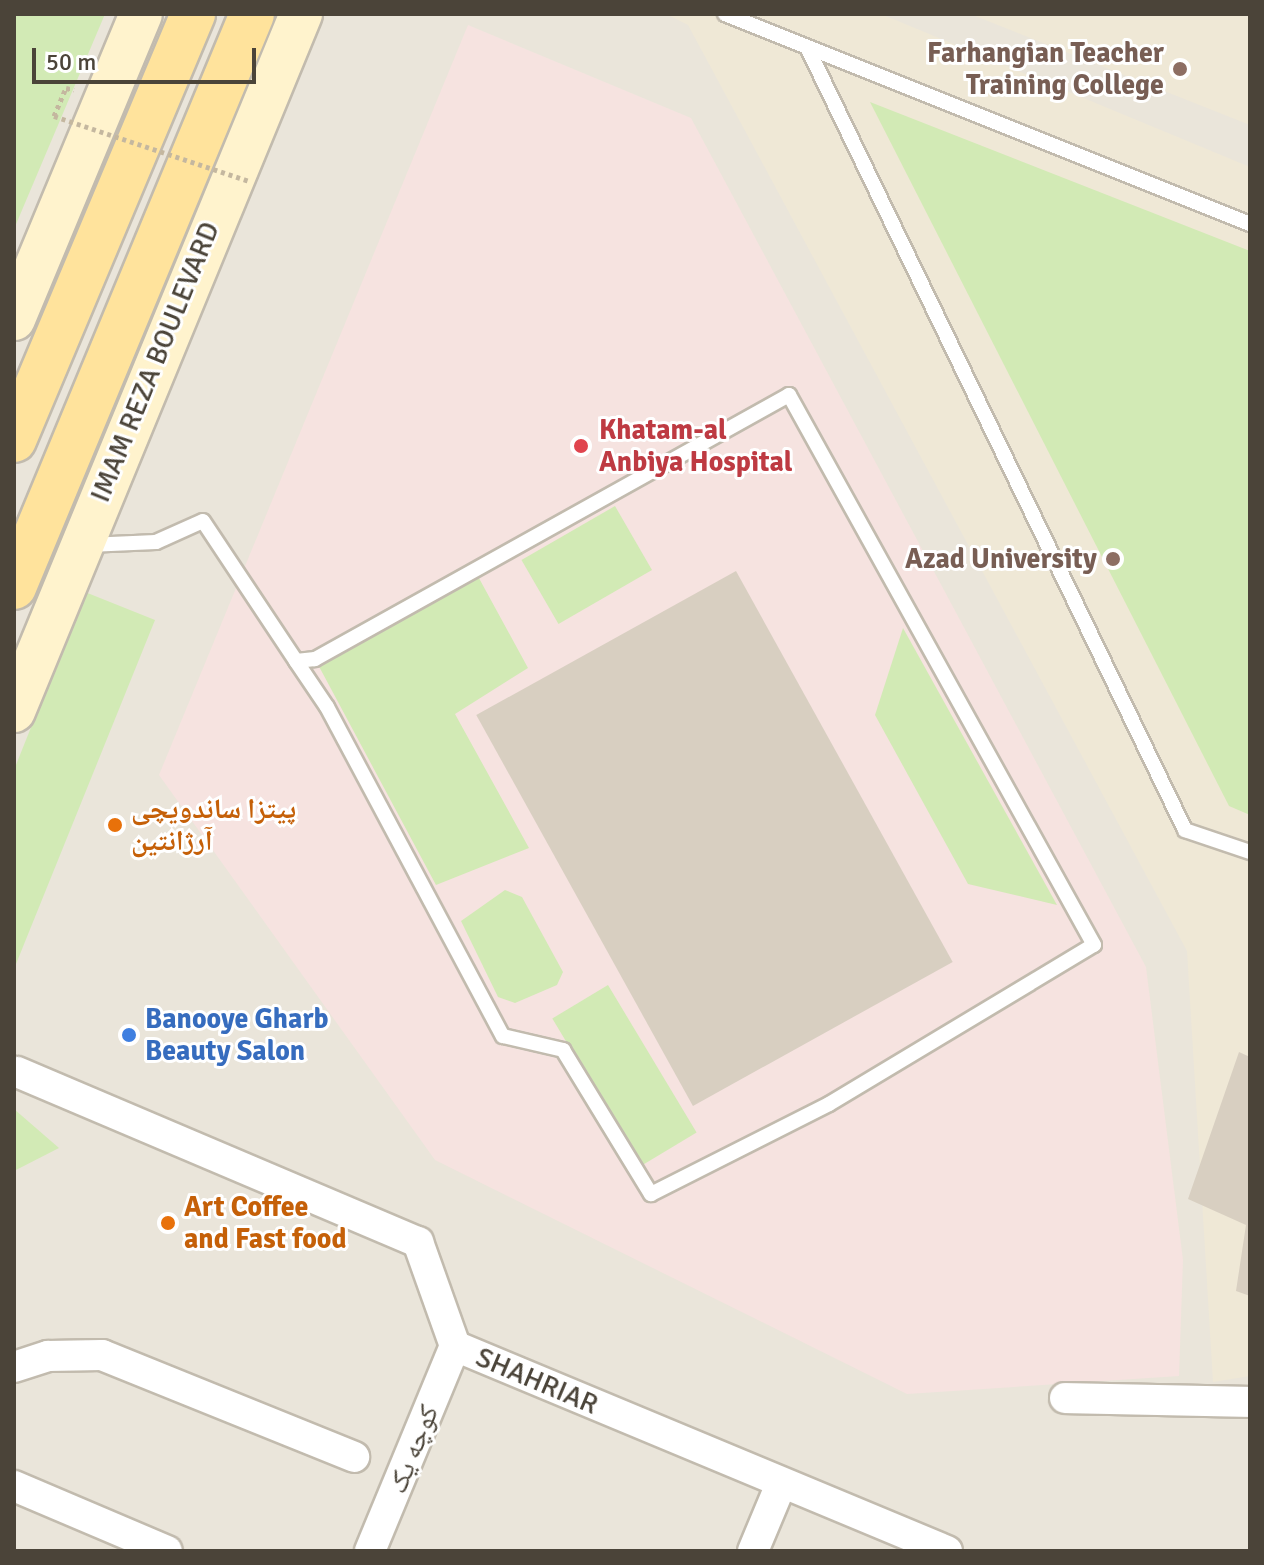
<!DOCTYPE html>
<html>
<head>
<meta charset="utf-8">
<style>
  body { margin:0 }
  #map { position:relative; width:1264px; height:1565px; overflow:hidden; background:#f6f3ec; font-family:Signika,"Noto Naskh Arabic",sans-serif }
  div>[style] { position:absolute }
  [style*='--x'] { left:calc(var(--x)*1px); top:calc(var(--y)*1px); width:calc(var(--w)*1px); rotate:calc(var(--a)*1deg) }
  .residential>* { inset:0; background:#eae5da; transform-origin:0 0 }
  .education>* { inset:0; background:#efe8d6 }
  .medical>* { inset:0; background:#f6e3e0 }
  .green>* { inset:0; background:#d2eab5; transform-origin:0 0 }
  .building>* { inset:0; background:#d8cfc1; transform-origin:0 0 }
  .path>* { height:5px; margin-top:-2.5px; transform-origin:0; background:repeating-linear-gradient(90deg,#c4b79f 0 4px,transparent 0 8px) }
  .roads { filter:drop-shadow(2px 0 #c2bbae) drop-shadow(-2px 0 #c2bbae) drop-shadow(0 2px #c2bbae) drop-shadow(0 -2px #c2bbae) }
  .lane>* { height:14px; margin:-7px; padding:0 7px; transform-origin:7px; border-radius:7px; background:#fff }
  .street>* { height:30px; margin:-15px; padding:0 15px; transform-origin:15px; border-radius:15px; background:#fff }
  .secondary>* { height:42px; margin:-21px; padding:0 21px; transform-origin:21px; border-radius:21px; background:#fff3cd }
  .primary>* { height:44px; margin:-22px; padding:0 22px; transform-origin:22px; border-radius:22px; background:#ffe39c }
  .path-bridge>* { height:5px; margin-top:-2.5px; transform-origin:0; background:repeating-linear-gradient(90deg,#c4b79f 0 4px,transparent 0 8px) }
  .dots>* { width:22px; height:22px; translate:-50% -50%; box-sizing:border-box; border:4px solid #fff; border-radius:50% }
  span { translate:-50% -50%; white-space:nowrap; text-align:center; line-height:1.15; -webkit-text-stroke:6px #fff; paint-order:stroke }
  .education-label { font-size:28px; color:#785e54; font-weight:700 }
  .right { translate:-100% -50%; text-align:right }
  .street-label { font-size:28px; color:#4b4439 }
  .health-label { font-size:28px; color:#be3a42; font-weight:700 }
  .left { translate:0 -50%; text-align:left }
  .food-label { font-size:28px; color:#c56008; font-weight:700 }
  .shop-label { font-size:28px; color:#366cbe; font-weight:700 }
  .frame { position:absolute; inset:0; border:16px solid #4b4439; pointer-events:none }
  .scale { position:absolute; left:32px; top:48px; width:224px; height:36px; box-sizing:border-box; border:4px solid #4b4439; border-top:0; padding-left:10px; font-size:24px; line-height:28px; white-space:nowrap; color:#4b4439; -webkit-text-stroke:6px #fff; paint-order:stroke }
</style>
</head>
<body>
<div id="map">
  <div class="residential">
    <i style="left:14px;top:14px;width:1236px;height:1537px"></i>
  </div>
  <div class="education">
    <i style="clip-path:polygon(666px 14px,881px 14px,1250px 167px,1250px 1376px,1213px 1382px,1187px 951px,688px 25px)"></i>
    <i style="clip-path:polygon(970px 14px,1250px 14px,1250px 125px)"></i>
  </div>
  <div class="medical">
    <i style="clip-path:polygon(468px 25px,691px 118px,1146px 967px,1183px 1260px,1179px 1376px,907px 1394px,435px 1160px,159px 775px)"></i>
  </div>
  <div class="green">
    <i style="clip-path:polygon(14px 14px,105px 14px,14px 229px)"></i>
    <i style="clip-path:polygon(870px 102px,1250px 251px,1250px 815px,1229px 806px)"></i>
    <i style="left:615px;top:506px;width:74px;height:108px;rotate:60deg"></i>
    <i style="clip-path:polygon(474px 569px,528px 668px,455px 714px,529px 848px,436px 885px,315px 659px)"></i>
    <i style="clip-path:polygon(85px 592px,155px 620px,14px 969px,14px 770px)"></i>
    <i style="clip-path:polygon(903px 628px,1057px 905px,968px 884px,875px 715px)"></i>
    <i style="clip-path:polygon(505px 890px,522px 897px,563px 972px,557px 985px,515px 1003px,498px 997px,461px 921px)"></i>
    <i style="left:608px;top:985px;width:172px;height:65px;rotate:59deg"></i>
    <i style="clip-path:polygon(14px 1109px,59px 1148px,14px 1171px)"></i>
  </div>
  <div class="building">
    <i style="left:736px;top:571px;width:447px;height:297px;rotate:61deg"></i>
    <i style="clip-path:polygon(1239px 1052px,1250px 1057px,1250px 1296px,1236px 1291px,1246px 1225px,1188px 1199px)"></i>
  </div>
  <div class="path">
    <i style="--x:54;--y:116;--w:30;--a:-67"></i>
    <i style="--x:66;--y:88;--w:8;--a:14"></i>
  </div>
  <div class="roads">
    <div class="lane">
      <i style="--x:725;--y:14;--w:565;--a:21.8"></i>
      <i style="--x:809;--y:51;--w:865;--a:64.23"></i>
      <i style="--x:1185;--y:830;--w:69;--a:18.7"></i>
      <i style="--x:88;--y:545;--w:68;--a:-2.5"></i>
      <i style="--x:156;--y:542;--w:51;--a:-24.1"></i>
      <i style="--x:203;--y:521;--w:168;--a:56.4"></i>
      <i style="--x:296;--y:661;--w:55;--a:56"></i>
      <i style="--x:327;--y:707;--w:373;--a:61.9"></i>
      <i style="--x:503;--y:1036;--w:62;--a:13.1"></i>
      <i style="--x:563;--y:1050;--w:169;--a:58.6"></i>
      <i style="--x:651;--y:1194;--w:199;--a:-26.8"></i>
      <i style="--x:829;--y:1104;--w:309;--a:-31"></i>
      <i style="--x:1094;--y:945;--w:629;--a:-119.01"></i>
      <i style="--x:789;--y:395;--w:543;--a:150.88"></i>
      <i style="--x:315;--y:659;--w:19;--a:174"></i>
    </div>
    <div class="street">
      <i style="--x:17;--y:1072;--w:436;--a:23"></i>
      <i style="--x:418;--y:1242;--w:110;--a:70.4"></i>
      <i style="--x:455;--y:1346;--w:533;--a:22.62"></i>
      <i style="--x:14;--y:1367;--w:36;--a:-18"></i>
      <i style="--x:48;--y:1356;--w:54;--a:-1.1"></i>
      <i style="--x:102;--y:1355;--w:272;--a:22"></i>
      <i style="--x:1065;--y:1398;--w:185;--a:1.2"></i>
      <i style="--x:14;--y:1486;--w:166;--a:23"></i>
      <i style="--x:370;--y:1551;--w:222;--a:-67.5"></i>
      <i style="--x:753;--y:1551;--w:73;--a:-67.3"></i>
    </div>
    <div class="secondary">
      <i style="--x:14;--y:319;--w:330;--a:-67.4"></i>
      <i style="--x:14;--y:711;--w:754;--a:-67.62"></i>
    </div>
    <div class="primary">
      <i style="--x:14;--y:440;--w:462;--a:-67.2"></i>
      <i style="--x:14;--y:587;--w:620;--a:-67.44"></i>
    </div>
  </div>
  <div class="path-bridge">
    <i style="--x:54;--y:116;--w:206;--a:18.4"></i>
  </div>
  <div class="dots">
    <i style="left:1180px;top:69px;background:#8d6e63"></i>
    <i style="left:581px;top:446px;background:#e0444e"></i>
    <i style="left:1113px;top:559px;background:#8d6e63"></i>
    <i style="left:115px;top:825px;background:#e8710a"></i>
    <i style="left:129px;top:1035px;background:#3f7fe0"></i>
    <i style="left:168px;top:1223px;background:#e8710a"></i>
  </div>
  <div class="education-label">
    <span class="right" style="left:1164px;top:69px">Farhangian Teacher<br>Training College</span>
    <span class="right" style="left:1097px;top:559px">Azad University</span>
  </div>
  <div class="street-label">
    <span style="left:155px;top:362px;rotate:-68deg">IMAM REZA BOULEVARD</span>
    <span style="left:537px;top:1381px;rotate:23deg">SHAHRIAR</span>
    <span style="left:413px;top:1449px;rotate:-68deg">کوچه یک</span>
  </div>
  <div class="health-label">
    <span class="left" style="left:599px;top:446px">Khatam-al<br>Anbiya Hospital</span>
  </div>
  <div class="food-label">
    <span class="left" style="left:131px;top:825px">پیتزا ساندویچی<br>آرژانتین</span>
    <span class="left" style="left:184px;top:1223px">Art Coffee<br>and Fast food</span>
  </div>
  <div class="shop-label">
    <span class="left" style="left:145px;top:1035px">Banooye Gharb<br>Beauty Salon</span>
  </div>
  <div class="frame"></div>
  <div class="scale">50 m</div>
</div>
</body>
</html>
